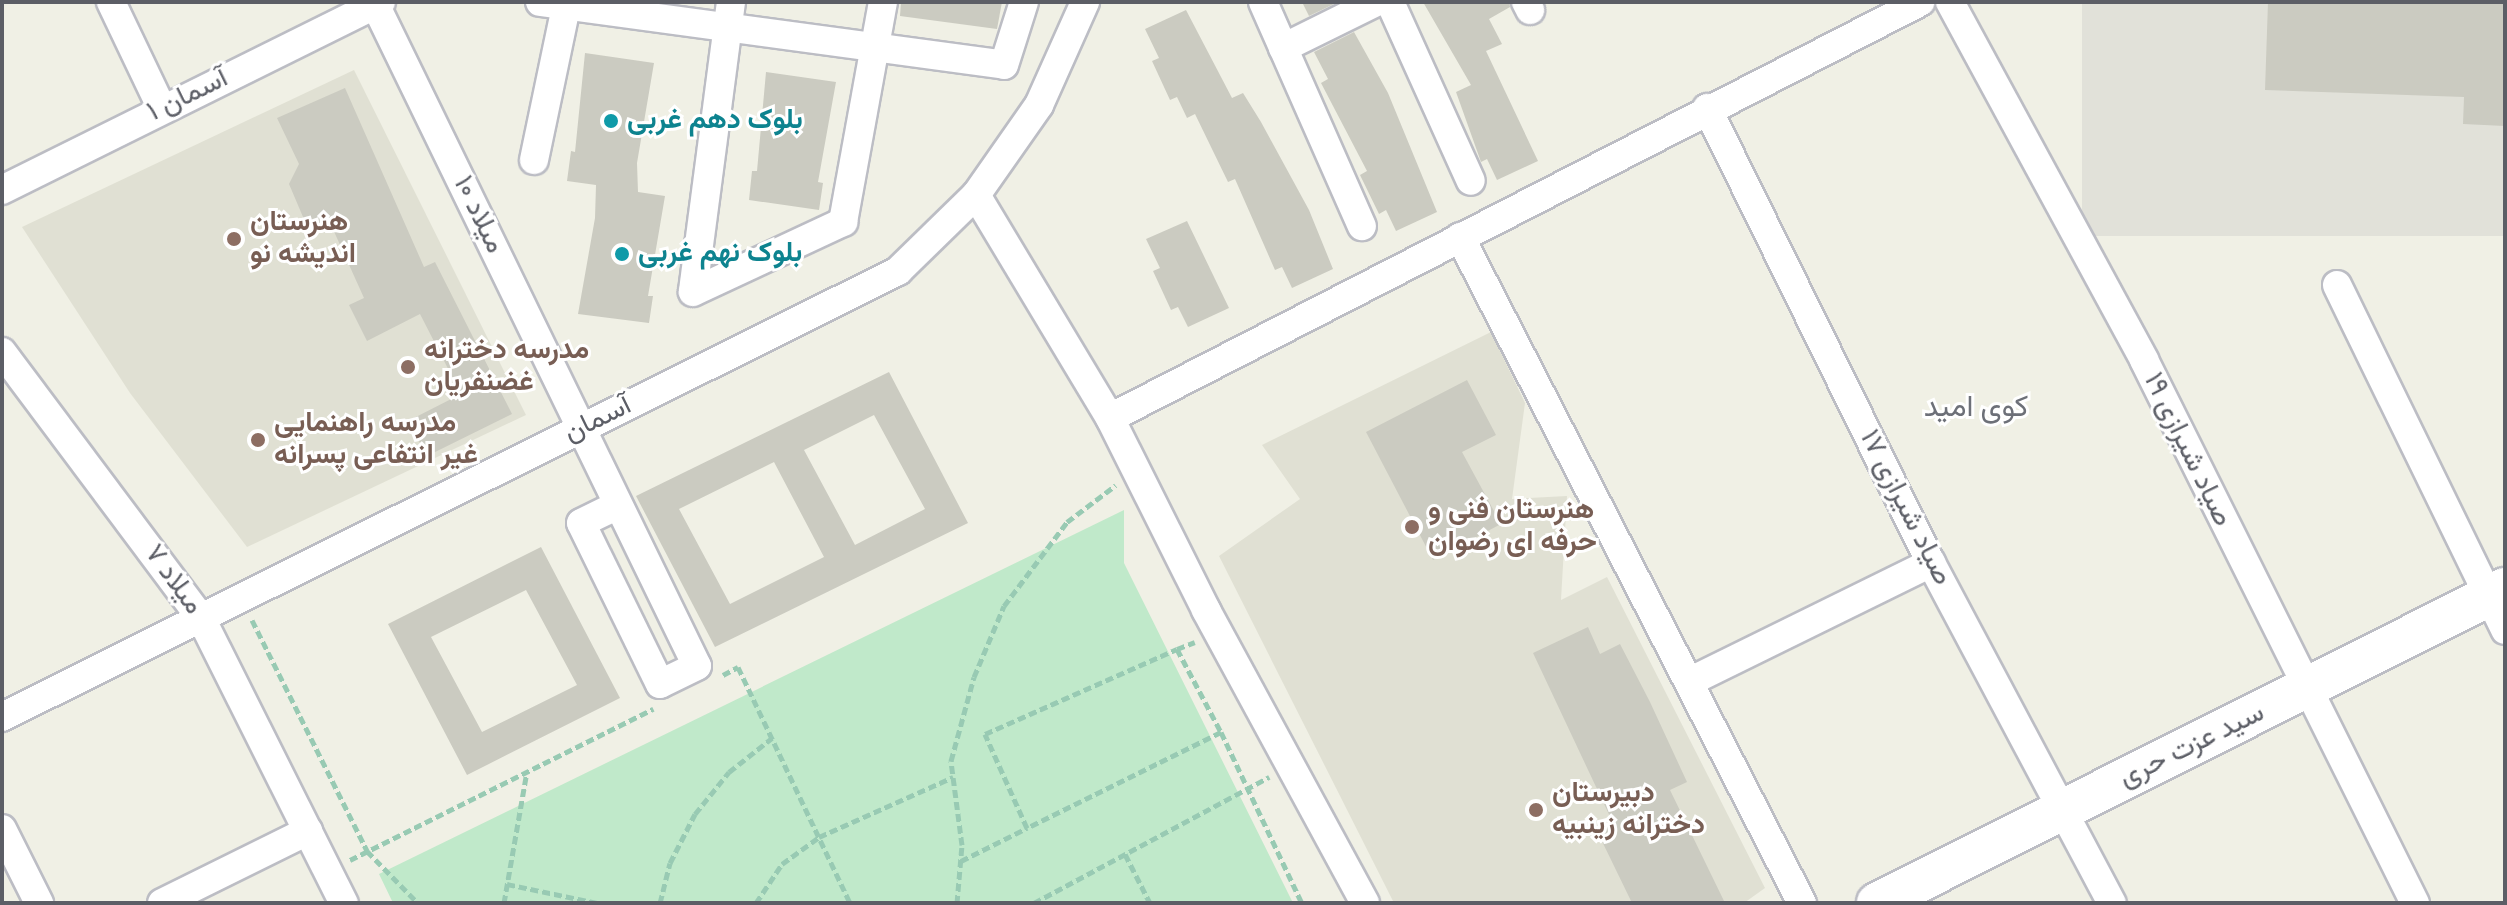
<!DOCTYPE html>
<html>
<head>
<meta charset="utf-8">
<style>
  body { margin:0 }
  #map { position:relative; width:2507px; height:905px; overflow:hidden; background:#f0f0e5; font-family:Overpass,Vazirmatn,sans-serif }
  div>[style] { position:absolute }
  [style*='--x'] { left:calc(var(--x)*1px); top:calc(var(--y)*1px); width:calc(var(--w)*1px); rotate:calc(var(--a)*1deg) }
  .industrial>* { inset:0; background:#e1e1d9; transform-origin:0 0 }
  .education>* { inset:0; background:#e0e0d3 }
  .green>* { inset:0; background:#c0e9ca }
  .building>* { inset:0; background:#cbcbc1 }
  .path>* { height:5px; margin-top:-2.5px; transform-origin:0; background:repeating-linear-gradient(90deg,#98cab3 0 8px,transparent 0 12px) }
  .roads { filter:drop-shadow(2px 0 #bcbdc4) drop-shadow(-2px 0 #bcbdc4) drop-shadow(0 2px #bcbdc4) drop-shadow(0 -2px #bcbdc4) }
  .street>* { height:28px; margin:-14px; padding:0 14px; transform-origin:14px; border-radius:14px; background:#fff }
  .secondary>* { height:40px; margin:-20px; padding:0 20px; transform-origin:20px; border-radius:20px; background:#fff }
  .dots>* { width:22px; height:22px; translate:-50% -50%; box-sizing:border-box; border:4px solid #fff; border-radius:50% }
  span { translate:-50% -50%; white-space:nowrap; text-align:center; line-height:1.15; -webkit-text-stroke:6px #fff; paint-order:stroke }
  .street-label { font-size:28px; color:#5c5e66 }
  .culture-label { font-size:28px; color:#0d838f; font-weight:700 }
  .left { translate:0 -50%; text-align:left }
  .education-label { font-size:28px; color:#785e54; font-weight:700 }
  .neighbourhood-label { font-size:30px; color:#6d7078 }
  .frame { position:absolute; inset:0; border:4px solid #5c5e66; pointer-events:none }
</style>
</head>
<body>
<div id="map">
  <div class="industrial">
    <i style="left:2082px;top:2px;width:423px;height:234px"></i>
  </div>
  <div class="education">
    <i style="clip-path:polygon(354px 70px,526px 415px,247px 547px,130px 393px,22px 227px)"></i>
    <i style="clip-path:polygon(1491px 332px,1525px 403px,1512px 499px,1567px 496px,1561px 600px,1607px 577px,1765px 888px,1744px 903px,1394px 903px,1219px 556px,1300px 499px,1262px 445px)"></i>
  </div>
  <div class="green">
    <i style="clip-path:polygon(1124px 510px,1124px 563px,1293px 903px,393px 903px,379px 874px)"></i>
  </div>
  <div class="building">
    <i style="clip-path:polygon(901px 2px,1002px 2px,997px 29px,900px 16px)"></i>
    <i style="clip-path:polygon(1302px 2px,1338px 2px,1309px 16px)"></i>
    <i style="clip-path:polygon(1423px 2px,1509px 2px,1510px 7px,1489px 19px,1502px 44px,1486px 51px,1538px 161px,1497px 180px,1487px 159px,1481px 162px,1456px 92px,1471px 85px)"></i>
    <i style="clip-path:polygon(2268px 2px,2505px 2px,2505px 126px,2463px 124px,2464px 97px,2265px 90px)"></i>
    <i style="clip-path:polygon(1186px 10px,1232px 98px,1243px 93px,1261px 122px,1309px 210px,1333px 269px,1292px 288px,1282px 267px,1275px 270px,1235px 179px,1228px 182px,1195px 114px,1187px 118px,1177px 97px,1170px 100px,1152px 61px,1159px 58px,1145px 29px)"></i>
    <i style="clip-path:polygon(1354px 32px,1388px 93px,1437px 212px,1396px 231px,1386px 210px,1379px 214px,1360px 175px,1367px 171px,1321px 83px,1328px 79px,1314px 52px)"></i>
    <i style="clip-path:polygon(585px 53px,654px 63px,637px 163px,638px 192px,665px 196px,648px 296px,653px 296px,649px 323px,578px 314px,595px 218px,596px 185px,567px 181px,571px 151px,575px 152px)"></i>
    <i style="clip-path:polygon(766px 72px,836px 82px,818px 182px,823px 183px,819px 210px,749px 200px,752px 171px,757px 171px)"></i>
    <i style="clip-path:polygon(345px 88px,424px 267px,435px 262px,512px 414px,427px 456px,408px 421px,461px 394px,420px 314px,367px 341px,349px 305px,364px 298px,332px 227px,306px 224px,289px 184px,299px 164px,277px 118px)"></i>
    <i style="clip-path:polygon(1187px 221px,1229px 308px,1188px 327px,1178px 307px,1171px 310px,1153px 271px,1160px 268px,1146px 239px)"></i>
    <i style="clip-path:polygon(evenodd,889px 372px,968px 523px,715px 647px,636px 496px,889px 372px,874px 415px,925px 509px,855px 545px,804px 450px,874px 415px,889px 372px,774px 462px,824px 557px,730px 604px,679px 509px,774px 462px)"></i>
    <i style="clip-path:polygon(1467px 380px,1496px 435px,1462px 452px,1501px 524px,1433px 560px,1366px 432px)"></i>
    <i style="clip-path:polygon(evenodd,541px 547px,620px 698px,467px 775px,388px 624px,541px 547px,526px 590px,577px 685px,482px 732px,431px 637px,526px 590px)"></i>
    <i style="clip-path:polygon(1588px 627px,1600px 654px,1620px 644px,1650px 702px,1687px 782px,1670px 790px,1725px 903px,1632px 903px,1597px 831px,1613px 823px,1533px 653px)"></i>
  </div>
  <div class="path">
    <i style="--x:252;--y:620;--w:258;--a:63.5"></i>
    <i style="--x:367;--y:851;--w:73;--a:45.6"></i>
    <i style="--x:1177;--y:649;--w:94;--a:62.1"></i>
    <i style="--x:1221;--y:732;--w:216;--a:153.7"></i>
    <i style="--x:1027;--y:828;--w:103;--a:-114.1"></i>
    <i style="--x:985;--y:734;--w:210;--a:-23.9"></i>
    <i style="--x:1177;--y:649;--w:19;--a:-21"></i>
    <i style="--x:723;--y:675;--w:17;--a:-28"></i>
    <i style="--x:738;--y:667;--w:261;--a:64.6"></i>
    <i style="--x:1221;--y:732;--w:189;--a:64.7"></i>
    <i style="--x:1125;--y:854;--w:55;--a:63"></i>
    <i style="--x:350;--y:860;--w:339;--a:-26.5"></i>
    <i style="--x:961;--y:861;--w:74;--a:-26.6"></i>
    <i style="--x:507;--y:884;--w:92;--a:11.9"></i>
    <i style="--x:504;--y:903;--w:134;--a:-80.1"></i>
    <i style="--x:660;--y:903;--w:41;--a:-76"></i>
    <i style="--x:670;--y:863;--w:55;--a:-63"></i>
    <i style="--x:695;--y:814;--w:54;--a:-51"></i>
    <i style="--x:729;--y:772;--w:55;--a:-38.3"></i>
    <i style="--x:756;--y:903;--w:47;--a:-56.3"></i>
    <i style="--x:782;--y:864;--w:46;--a:-36.1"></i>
    <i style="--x:819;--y:837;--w:147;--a:-24.1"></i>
    <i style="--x:957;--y:903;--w:58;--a:-85.1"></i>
    <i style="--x:962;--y:845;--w:85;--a:-97.5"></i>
    <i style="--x:951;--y:761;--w:87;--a:-74.7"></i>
    <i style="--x:974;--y:677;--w:77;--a:-67.1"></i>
    <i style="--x:1004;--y:606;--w:105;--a:-53.1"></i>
    <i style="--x:1067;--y:522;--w:61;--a:-37.1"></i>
    <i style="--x:1034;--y:903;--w:267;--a:-28.2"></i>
  </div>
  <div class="roads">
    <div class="street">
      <i style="--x:111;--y:2;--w:119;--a:64.5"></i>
      <i style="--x:374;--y:2;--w:738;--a:64.06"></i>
      <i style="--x:697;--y:666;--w:41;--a:154.1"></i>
      <i style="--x:660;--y:684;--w:179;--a:-116.1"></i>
      <i style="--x:581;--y:523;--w:41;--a:-25.9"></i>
      <i style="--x:540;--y:2;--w:468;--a:7.7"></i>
      <i style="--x:1004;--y:65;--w:66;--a:-72.4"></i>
      <i style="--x:731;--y:2;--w:292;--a:97.5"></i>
      <i style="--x:693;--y:292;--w:166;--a:-25"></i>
      <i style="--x:843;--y:222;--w:224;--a:-79.7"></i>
      <i style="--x:1263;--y:2;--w:245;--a:66.2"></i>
      <i style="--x:1390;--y:2;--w:196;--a:65.7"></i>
      <i style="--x:1526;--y:2;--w:9;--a:63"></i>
      <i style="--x:1950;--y:2;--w:407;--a:61.5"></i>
      <i style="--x:2144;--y:360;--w:607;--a:63.48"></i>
      <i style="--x:1283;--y:48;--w:104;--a:-26.3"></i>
      <i style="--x:1707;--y:108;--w:507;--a:63.79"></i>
      <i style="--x:1931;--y:563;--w:385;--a:62"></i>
      <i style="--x:534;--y:160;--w:161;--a:-78.2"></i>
      <i style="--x:2;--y:190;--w:423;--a:-26.4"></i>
      <i style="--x:976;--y:195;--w:260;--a:59"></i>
      <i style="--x:1110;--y:418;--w:215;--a:63.4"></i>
      <i style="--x:1206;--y:610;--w:333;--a:61.5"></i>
      <i style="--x:1460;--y:237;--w:749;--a:62.82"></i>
      <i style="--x:2337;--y:285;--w:384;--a:64"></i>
      <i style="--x:2;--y:352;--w:332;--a:53.2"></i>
      <i style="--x:201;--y:618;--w:319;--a:63.4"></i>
      <i style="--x:1110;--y:418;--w:911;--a:-27.18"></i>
      <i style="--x:1689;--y:682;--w:270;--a:-26.2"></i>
      <i style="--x:2;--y:717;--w:1001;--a:-26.46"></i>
      <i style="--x:898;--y:271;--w:109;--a:-44.3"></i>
      <i style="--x:976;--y:195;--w:110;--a:-55"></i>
      <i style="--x:1039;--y:105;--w:113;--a:-65.9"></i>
      <i style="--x:2;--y:829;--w:83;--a:63.4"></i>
      <i style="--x:162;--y:903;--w:163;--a:-26.3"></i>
    </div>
    <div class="secondary">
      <i style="--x:1877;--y:903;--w:703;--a:-26.64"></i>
    </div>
  </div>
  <div class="dots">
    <i style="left:611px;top:121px;background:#0f9aa8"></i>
    <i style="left:234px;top:239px;background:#8d6e63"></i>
    <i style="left:622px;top:254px;background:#0f9aa8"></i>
    <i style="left:408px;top:367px;background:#8d6e63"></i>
    <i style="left:258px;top:440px;background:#8d6e63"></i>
    <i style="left:1412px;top:527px;background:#8d6e63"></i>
    <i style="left:1536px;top:810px;background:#8d6e63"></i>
  </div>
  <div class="street-label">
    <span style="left:188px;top:96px;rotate:-26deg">آسمان ۱</span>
    <span style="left:478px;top:215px;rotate:64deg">میلاد ۱۰</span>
    <span style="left:598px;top:420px;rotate:-26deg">آسمان</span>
    <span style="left:2187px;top:450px;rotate:64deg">صیاد شیرازی ۱۹</span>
    <span style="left:1905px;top:508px;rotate:63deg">صیاد شیرازی ۱۷</span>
    <span style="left:173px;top:580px;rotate:54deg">میلاد ۷</span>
    <span style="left:2192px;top:746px;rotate:-26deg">سید عزت حری</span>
  </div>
  <div class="culture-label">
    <span class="left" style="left:627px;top:121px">بلوک دهم غربی</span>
    <span class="left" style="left:638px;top:254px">بلوک نهم غربی</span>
  </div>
  <div class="education-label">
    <span class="left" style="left:250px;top:239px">هنرستان<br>اندیشه نو</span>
    <span class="left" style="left:424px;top:367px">مدرسه دخترانه<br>غضنفریان</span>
    <span class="left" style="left:274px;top:440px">مدرسه راهنمایی<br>غیر انتفاعی پسرانه</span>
    <span class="left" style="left:1428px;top:527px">هنرستان فنی و<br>حرفه ای رضوان</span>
    <span class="left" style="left:1552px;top:810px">دبیرستان<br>دخترانه زینبیه</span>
  </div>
  <div class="neighbourhood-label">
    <span style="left:1976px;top:409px">کوی امید</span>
  </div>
  <div class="frame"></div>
</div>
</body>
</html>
